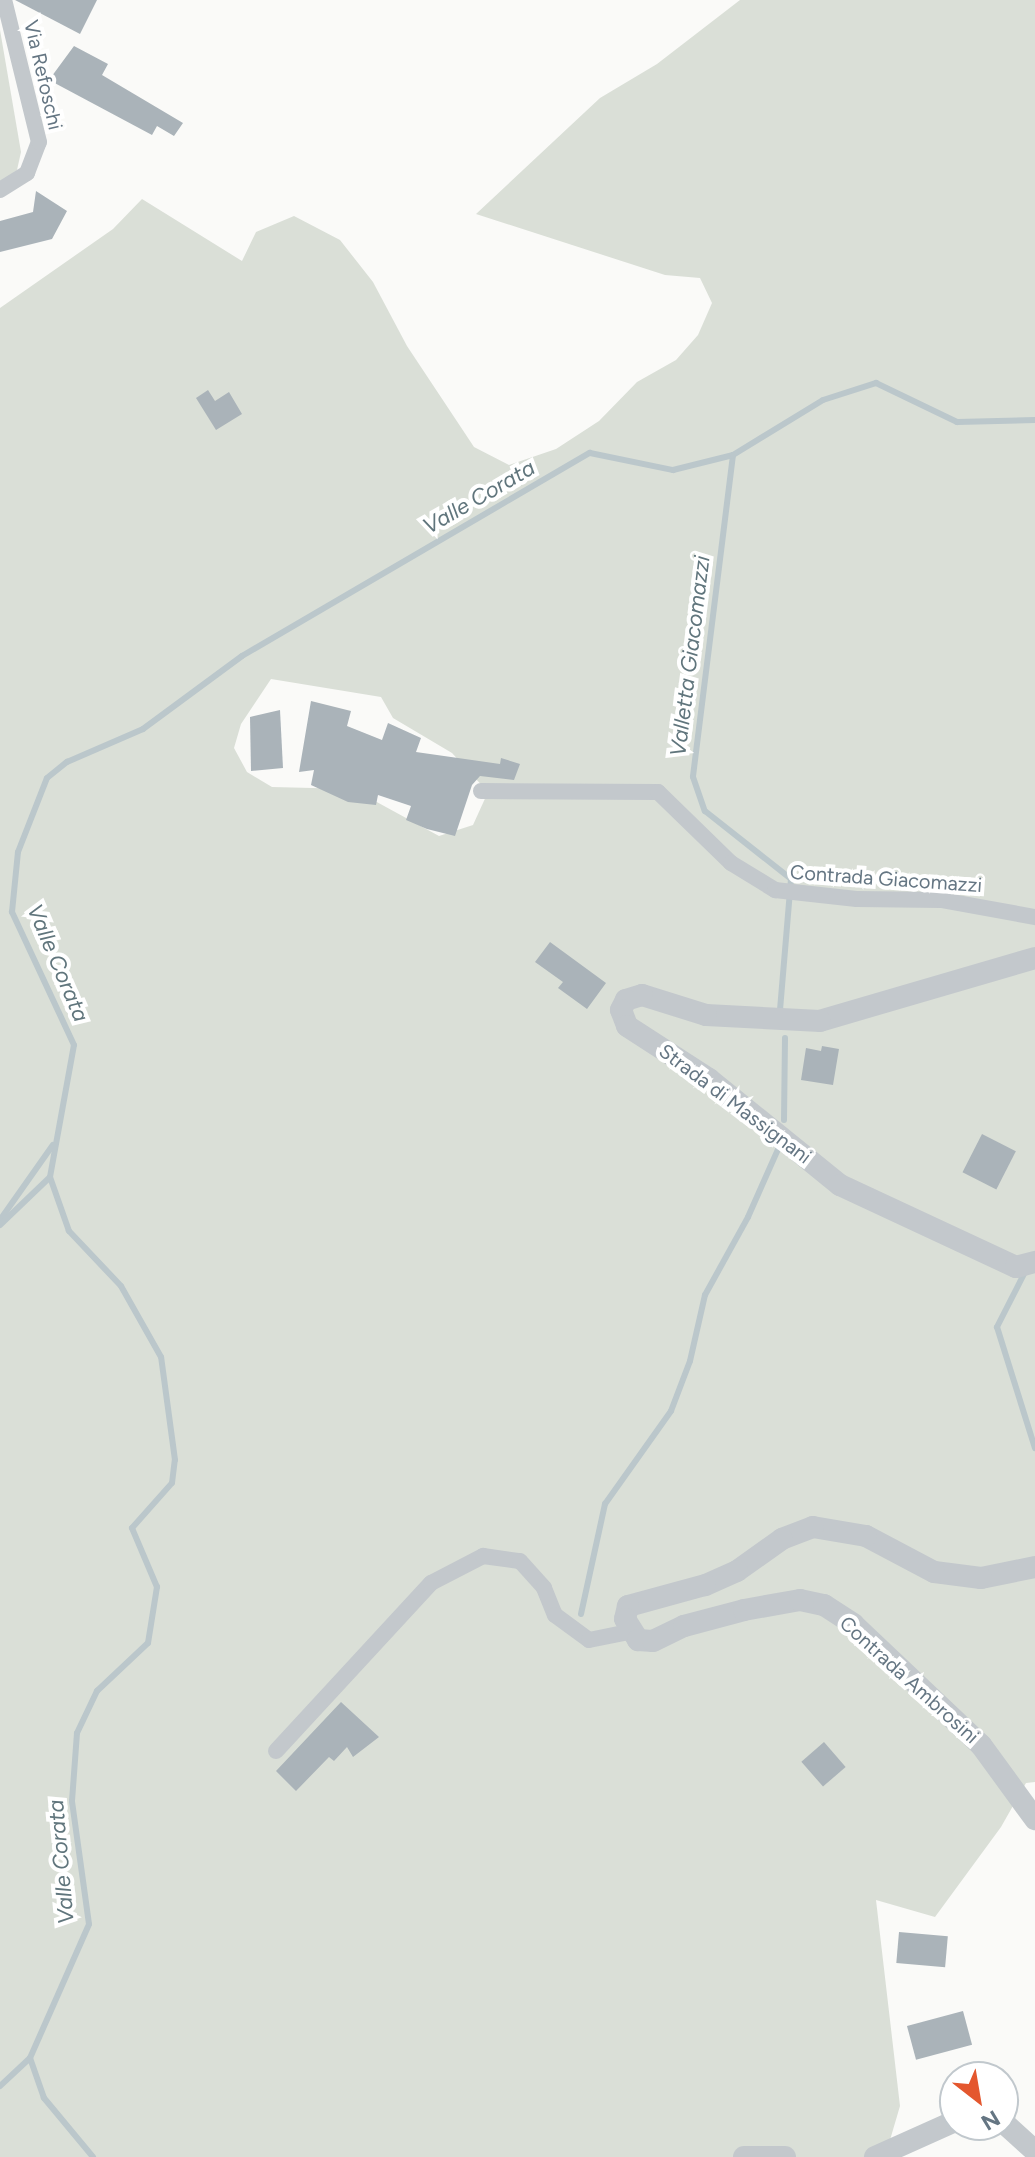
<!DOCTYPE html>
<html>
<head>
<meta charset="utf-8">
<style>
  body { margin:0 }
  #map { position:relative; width:1035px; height:2157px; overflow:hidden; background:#fafaf8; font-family:Figtree,sans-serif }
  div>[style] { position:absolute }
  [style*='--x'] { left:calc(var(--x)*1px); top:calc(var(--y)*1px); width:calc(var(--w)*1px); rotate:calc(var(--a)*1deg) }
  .green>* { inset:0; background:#dadfd7 }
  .stream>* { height:6px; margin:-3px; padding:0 3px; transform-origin:3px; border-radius:3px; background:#bbc7cb }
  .building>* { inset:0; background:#aab3b9; transform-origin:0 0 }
  .minor>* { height:16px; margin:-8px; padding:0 8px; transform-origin:8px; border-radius:8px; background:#c3c8cc }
  .tertiary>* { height:22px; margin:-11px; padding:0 11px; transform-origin:11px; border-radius:11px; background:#c3c8cc }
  span { translate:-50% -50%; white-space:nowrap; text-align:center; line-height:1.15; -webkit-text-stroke:8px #fff; paint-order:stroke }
  .street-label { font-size:20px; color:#657683 }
  .water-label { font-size:22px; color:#60757c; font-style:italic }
  .north { position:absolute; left:939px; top:2061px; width:80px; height:80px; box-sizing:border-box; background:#fff; border:2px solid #c1c8cd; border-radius:50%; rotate:149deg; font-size:22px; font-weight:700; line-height:32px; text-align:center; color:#657683 }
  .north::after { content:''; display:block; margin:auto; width:28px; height:36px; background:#e4572e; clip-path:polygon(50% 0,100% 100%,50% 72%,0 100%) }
</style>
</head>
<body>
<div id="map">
  <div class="green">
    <i style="clip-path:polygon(evenodd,740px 0,1035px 0,1035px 1782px,1026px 1783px,1001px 1827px,935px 1917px,876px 1900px,900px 2106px,885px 2157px,0 2157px,0 308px,113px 229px,142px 199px,242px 261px,256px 232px,294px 216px,340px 240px,373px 282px,407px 346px,474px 447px,509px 465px,556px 449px,599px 421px,637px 382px,676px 360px,698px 335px,712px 303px,700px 278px,665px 275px,476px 214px,600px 98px,657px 64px,740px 0,271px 679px,381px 697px,393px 718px,452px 753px,488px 792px,473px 825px,439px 836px,353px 789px,272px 787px,247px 772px,234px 748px,241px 724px,271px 679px)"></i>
    <i style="clip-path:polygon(0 30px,21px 152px,17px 170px,0 183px)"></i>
  </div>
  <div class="stream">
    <i style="--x:733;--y:455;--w:324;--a:97.1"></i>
    <i style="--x:693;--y:777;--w:36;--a:71"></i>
    <i style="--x:705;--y:811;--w:110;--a:38.3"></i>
    <i style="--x:791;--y:879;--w:131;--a:94.8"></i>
    <i style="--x:784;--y:1120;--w:82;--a:-89.3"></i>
    <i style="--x:0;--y:1220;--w:92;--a:-54.8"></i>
    <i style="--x:0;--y:1225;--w:69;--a:-43.8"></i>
    <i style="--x:1025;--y:1272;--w:62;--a:117"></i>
    <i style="--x:997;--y:1327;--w:127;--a:72.6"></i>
    <i style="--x:581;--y:1614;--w:113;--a:-77.7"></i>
    <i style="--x:605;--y:1504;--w:114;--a:-54.6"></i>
    <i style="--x:671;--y:1411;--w:53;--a:-69.2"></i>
    <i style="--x:690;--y:1361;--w:68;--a:-77.2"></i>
    <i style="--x:705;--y:1295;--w:89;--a:-61.1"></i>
    <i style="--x:748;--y:1217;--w:77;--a:-66.1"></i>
    <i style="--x:0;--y:2086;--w:41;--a:-43"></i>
    <i style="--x:93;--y:2157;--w:77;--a:-129.7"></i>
    <i style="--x:44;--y:2098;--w:42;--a:-109.3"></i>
    <i style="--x:30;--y:2058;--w:146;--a:-66.2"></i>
    <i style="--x:89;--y:1924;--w:124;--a:-97.9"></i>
    <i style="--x:72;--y:1801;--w:68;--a:-85.8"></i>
    <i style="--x:77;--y:1733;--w:47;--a:-64.5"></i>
    <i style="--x:97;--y:1691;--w:70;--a:-43.3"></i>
    <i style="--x:148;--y:1643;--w:57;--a:-80.9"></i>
    <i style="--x:157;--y:1587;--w:64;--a:-113"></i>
    <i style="--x:132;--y:1528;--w:60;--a:-48.4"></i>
    <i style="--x:172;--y:1483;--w:23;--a:-83"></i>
    <i style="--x:175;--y:1460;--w:104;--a:-97.7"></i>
    <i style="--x:161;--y:1357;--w:81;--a:-119.4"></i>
    <i style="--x:121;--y:1286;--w:76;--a:-133.4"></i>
    <i style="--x:69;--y:1231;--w:57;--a:-109.4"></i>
    <i style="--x:50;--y:1177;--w:134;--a:-79.7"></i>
    <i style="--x:74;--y:1045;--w:147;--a:-115"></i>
    <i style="--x:12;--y:912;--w:60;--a:-84.3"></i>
    <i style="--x:18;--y:852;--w:79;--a:-68.6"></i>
    <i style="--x:47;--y:778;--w:26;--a:-39"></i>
    <i style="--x:67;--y:762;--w:83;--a:-23.5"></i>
    <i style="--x:143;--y:729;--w:123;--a:-36.4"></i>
    <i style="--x:242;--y:656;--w:403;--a:-30.3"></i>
    <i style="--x:590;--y:453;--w:85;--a:11.6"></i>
    <i style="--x:673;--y:470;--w:62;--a:-14"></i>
    <i style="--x:733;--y:455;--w:105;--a:-31.4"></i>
    <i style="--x:823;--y:400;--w:56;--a:-17.8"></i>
    <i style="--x:876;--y:383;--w:90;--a:25.7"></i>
    <i style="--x:957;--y:422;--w:78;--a:-1.5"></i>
  </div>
  <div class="building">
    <i style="clip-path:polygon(15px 0,97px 0,80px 34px)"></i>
    <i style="clip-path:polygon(74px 46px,108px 64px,102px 75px,183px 123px,174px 136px,157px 126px,152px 135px,49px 80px)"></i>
    <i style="clip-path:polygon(36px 191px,67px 211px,52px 239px,0 252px,0 221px,33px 212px)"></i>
    <i style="clip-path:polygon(208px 390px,215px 401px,229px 392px,242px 414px,216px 430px,196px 398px)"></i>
    <i style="clip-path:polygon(311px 701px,351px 711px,347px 726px,382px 740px,388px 723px,421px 738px,416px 752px,500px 764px,501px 758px,520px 764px,514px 780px,480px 776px,472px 785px,455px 836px,427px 829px,406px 820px,411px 806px,378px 795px,376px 805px,348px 802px,311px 785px,314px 770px,299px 772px)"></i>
    <i style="clip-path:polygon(280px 710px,283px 768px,251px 771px,250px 717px)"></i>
    <i style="clip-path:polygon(550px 942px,606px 983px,587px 1009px,558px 988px,563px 982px,535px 962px)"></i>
    <i style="clip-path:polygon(822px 1046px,839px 1049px,833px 1085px,801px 1080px,806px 1048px,821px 1051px)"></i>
    <i style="left:982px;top:1134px;width:38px;height:43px;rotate:27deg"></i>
    <i style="clip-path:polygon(341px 1702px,379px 1737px,353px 1757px,347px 1747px,334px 1761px,329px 1757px,296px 1791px,276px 1771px)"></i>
    <i style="left:824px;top:1742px;width:33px;height:30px;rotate:49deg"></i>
    <i style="left:899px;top:1932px;width:49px;height:31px;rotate:5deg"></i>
    <i style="left:963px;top:2011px;width:35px;height:58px;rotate:75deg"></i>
  </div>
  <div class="minor">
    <i style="--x:0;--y:190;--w:32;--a:-32"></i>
    <i style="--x:27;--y:173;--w:33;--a:-69"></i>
    <i style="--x:39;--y:142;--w:146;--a:-103.8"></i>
    <i style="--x:481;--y:791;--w:177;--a:0.3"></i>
    <i style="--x:658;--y:792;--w:102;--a:44.2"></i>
    <i style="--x:731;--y:863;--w:52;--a:31.5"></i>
    <i style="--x:775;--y:890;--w:82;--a:6.3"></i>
    <i style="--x:857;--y:899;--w:84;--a:0.7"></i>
    <i style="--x:941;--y:900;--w:96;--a:10.3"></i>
    <i style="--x:276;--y:1751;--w:229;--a:-47.3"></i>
    <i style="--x:431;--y:1583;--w:59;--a:-27.4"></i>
    <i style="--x:483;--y:1556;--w:37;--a:8"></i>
    <i style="--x:520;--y:1561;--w:36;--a:48"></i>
    <i style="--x:544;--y:1588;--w:29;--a:68"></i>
    <i style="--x:555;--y:1615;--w:42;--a:36.3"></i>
    <i style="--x:589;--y:1640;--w:41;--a:-11.3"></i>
  </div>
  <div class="tertiary">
    <i style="--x:1035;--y:958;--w:224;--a:163.7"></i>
    <i style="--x:820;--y:1021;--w:114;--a:-177"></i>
    <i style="--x:706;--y:1015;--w:67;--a:-162.6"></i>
    <i style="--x:642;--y:995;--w:17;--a:163"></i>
    <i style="--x:626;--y:1000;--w:11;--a:117"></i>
    <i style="--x:621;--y:1010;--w:17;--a:69"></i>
    <i style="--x:627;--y:1026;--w:98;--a:32.9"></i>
    <i style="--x:709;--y:1079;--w:169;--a:39"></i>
    <i style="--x:840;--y:1185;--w:194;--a:25"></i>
    <i style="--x:1016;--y:1267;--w:20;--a:-15"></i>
    <i style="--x:1035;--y:1567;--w:55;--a:168.5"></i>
    <i style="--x:981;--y:1578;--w:47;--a:-172.7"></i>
    <i style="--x:934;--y:1572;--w:77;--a:-152.1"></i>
    <i style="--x:866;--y:1536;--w:54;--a:-170.4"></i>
    <i style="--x:813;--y:1527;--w:33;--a:159"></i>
    <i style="--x:782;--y:1539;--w:55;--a:144.6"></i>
    <i style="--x:737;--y:1571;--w:35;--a:156"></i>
    <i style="--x:705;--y:1585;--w:80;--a:164.7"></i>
    <i style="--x:628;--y:1606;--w:13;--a:103"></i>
    <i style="--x:625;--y:1619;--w:25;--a:58"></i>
    <i style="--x:638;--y:1640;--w:15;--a:4"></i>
    <i style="--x:653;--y:1641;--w:34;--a:-26"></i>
    <i style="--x:684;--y:1626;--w:62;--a:-14.9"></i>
    <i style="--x:744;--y:1610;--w:57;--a:-10.1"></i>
    <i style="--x:800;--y:1600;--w:25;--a:12"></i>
    <i style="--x:824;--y:1605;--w:35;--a:33"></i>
    <i style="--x:853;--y:1624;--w:176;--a:43.4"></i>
    <i style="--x:981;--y:1745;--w:92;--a:53.9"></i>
    <i style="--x:1003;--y:2122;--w:43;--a:42.2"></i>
    <i style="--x:744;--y:2157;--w:41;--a:0"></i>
    <i style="--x:875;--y:2157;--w:88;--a:-24.2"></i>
  </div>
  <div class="street-label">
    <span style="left:43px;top:75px;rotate:77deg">Via Refoschi</span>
    <span style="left:886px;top:879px;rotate:4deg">Contrada Giacomazzi</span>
    <span style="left:735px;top:1104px;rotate:37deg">Strada di Massignani</span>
    <span style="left:909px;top:1680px;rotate:42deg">Contrada Ambrosini</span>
  </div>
  <div class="water-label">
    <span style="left:479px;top:497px;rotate:-30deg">Valle Corata</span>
    <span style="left:690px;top:656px;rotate:-83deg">Valletta Giacomazzi</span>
    <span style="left:58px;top:963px;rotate:67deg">Valle Corata</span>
    <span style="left:61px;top:1862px;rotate:-95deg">Valle Corata</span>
  </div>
  <div class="north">N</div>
</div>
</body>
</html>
